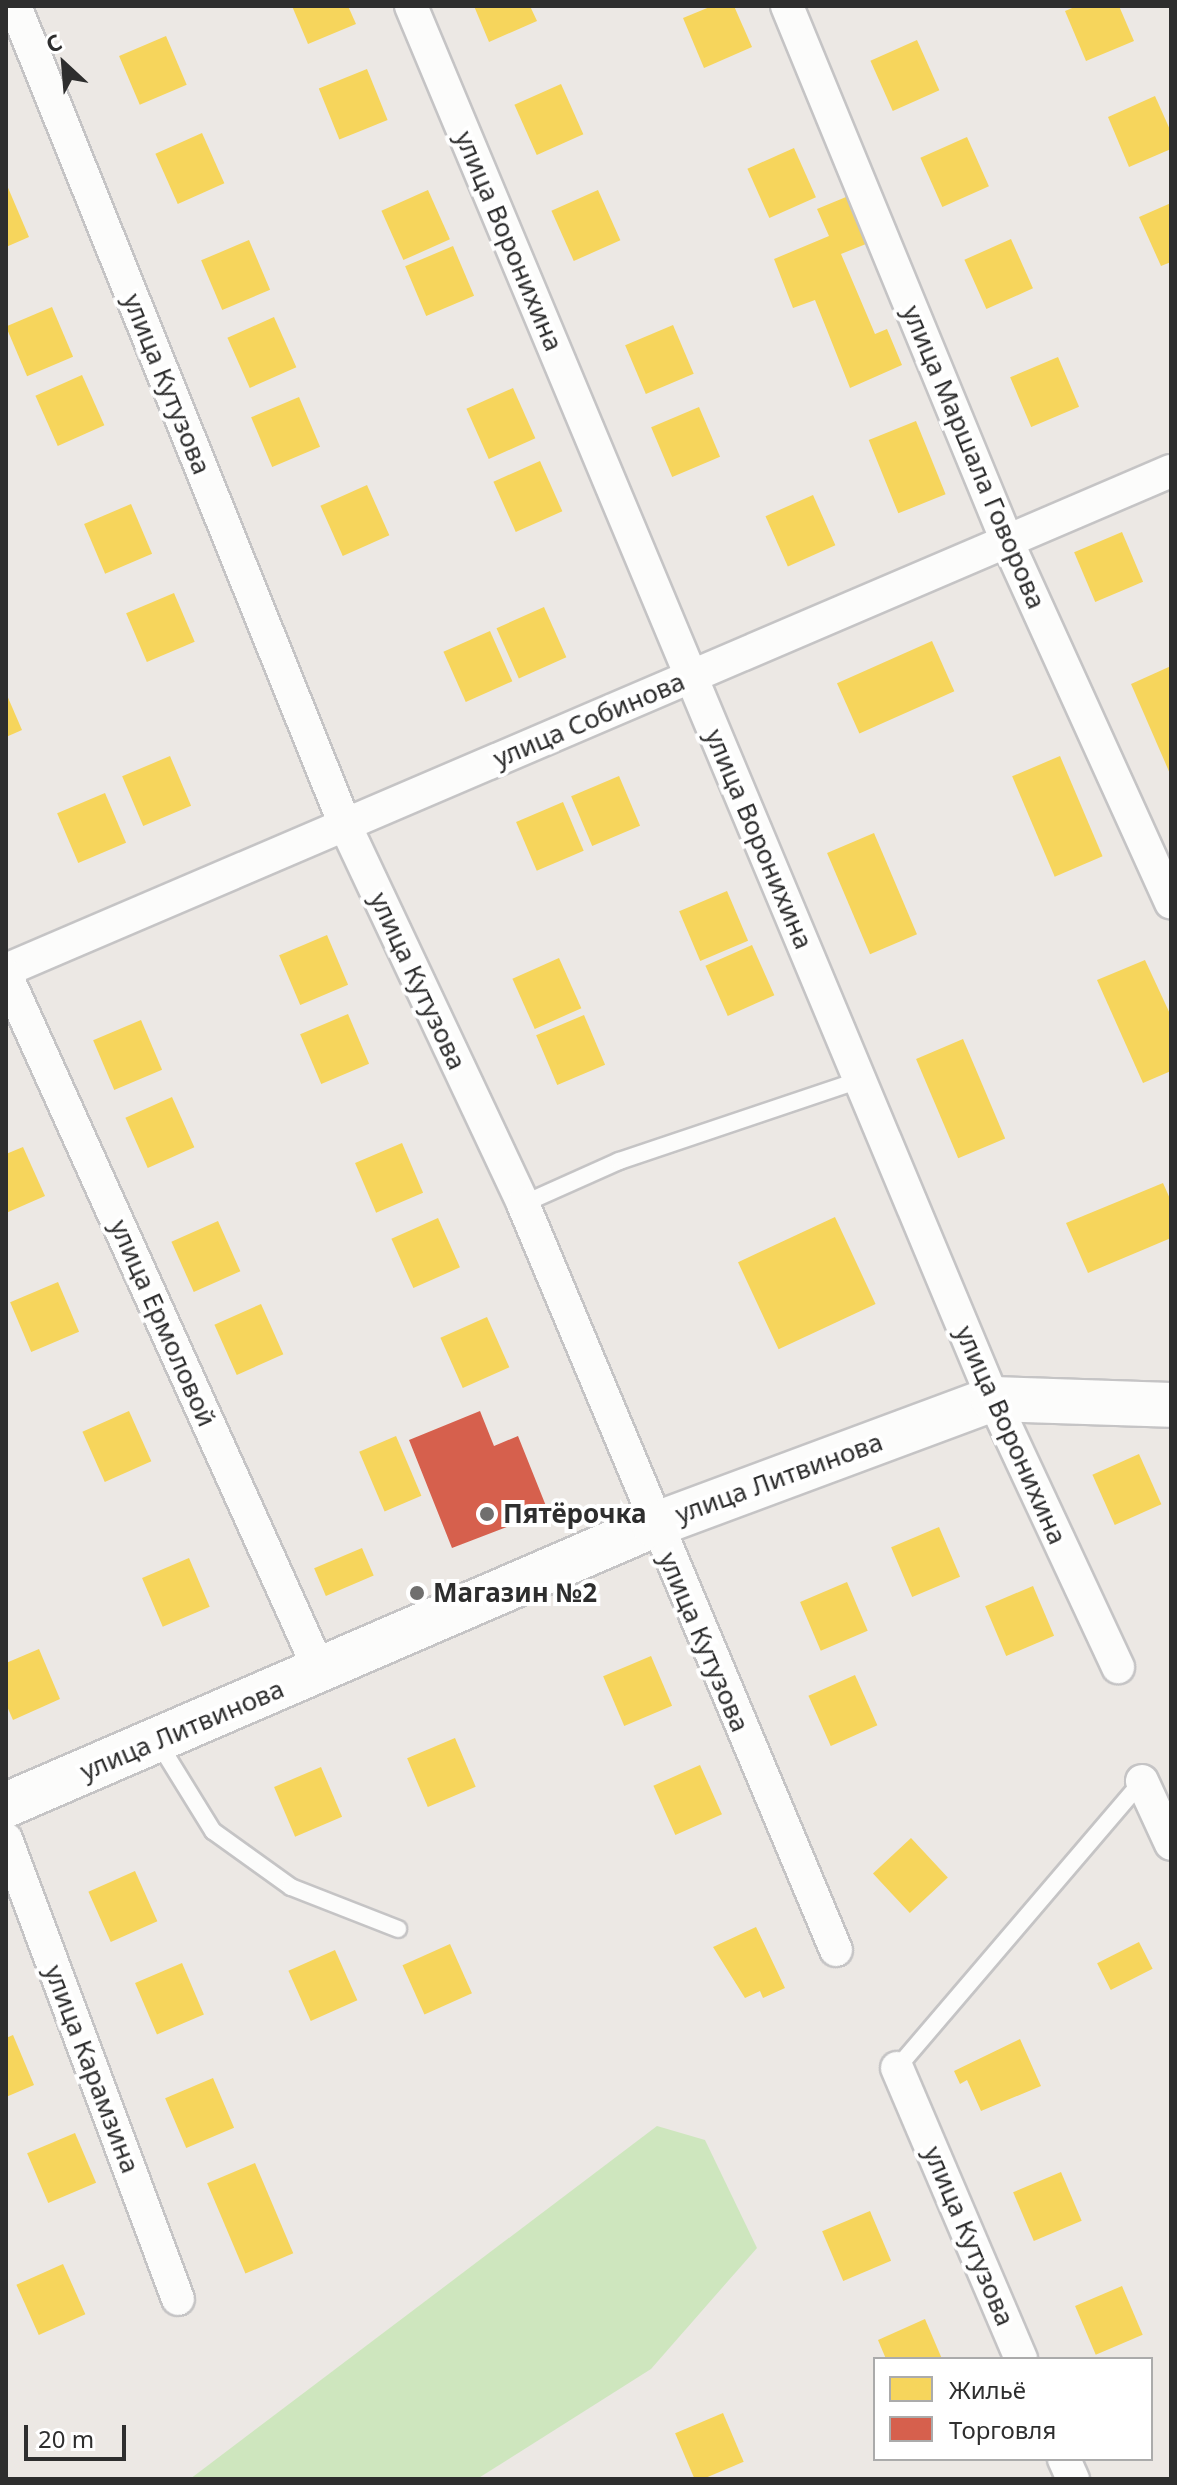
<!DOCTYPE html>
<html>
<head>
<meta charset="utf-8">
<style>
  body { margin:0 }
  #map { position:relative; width:1177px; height:2485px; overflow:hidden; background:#ece8e4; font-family:"Noto Sans",sans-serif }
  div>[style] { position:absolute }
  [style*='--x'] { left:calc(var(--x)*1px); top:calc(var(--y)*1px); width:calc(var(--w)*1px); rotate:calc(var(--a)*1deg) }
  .green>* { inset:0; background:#cee6be }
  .homes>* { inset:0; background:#f6d55c; transform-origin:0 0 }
  .shops>* { inset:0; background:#d6604d }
  .roads { filter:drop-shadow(2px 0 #c5c4c5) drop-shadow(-2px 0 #c5c4c5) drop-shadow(0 2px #c5c4c5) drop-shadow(0 -2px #c5c4c5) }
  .lane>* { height:16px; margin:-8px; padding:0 8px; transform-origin:8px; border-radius:8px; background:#fcfcfb }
  .street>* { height:32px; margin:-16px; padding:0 16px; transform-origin:16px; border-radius:16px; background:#fcfcfb }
  .secondary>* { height:44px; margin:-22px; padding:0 22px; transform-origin:22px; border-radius:22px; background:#fcfcfb }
  .dots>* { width:22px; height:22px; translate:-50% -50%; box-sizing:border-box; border:4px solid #fff; border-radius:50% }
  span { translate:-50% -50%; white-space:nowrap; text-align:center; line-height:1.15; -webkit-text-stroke:8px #fff; paint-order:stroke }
  .street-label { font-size:26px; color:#2e2e2e }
  .poi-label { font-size:26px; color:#2e2e2e; font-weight:700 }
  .left { translate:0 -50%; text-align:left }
  .frame { position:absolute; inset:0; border:8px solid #2e2e2e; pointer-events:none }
  .legend { position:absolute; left:873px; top:2357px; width:280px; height:104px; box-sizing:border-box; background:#fff; border:2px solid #ababab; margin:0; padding:10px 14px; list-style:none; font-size:24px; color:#2e2e2e }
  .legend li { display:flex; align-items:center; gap:16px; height:40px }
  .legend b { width:40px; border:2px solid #ababab }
  .north { position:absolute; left:24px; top:24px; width:80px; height:80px; -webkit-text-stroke:6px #fff; paint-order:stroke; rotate:334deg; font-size:22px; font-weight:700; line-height:32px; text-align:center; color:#2e2e2e }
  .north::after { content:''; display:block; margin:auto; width:28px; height:36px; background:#2e2e2e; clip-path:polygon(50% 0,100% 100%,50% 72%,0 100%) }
  .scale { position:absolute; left:24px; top:2425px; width:102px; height:36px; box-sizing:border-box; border:4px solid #2e2e2e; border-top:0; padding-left:10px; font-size:24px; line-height:28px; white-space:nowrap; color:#2e2e2e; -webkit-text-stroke:6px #fff; paint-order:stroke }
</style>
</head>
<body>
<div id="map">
  <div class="green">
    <i style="clip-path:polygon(657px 2126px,705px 2140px,757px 2248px,651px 2369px,477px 2479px,190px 2479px)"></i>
  </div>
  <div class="homes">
    <i style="clip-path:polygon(292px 6px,348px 6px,356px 24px,308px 44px)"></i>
    <i style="clip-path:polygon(474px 6px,530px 6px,537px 21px,489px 42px)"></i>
    <i style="clip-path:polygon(712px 6px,734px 6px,752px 47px,704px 68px,683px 18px)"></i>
    <i style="clip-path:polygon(1077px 6px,1119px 6px,1134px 41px,1086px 61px,1065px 11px)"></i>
    <i style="left:166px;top:36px;width:53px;height:51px;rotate:67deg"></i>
    <i style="left:917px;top:40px;width:55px;height:51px;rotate:66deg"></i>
    <i style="left:367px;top:69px;width:55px;height:52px;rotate:68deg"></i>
    <i style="left:561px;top:84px;width:55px;height:51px;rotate:66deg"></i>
    <i style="clip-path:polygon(1155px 96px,1171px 132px,1171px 149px,1129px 167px,1108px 117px)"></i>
    <i style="left:202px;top:133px;width:55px;height:51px;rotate:66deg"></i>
    <i style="left:967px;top:137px;width:54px;height:51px;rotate:66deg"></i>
    <i style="left:794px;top:148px;width:54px;height:51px;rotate:66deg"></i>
    <i style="clip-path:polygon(6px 183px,29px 237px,6px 247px)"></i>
    <i style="left:428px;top:190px;width:54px;height:51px;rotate:66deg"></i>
    <i style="left:598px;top:190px;width:55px;height:51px;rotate:66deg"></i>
    <i style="clip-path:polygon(846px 197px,866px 244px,841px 254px,875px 334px,887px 329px,902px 365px,850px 388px,815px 300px,793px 308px,774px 259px,829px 236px,817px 209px)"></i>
    <i style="clip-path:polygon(1171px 203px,1171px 262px,1161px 266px,1139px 217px)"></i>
    <i style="left:1011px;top:239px;width:54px;height:51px;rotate:66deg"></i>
    <i style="left:249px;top:240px;width:54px;height:52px;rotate:67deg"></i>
    <i style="left:453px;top:246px;width:54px;height:52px;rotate:67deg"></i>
    <i style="left:52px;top:307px;width:54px;height:50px;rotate:67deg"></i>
    <i style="left:274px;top:317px;width:55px;height:51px;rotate:66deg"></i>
    <i style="left:673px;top:325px;width:53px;height:52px;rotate:67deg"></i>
    <i style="left:1058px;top:357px;width:54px;height:52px;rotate:67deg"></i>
    <i style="left:82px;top:375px;width:55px;height:51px;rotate:66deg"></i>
    <i style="left:513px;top:388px;width:55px;height:51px;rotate:66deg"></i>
    <i style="left:299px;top:397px;width:54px;height:52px;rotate:67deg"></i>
    <i style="left:699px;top:407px;width:54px;height:52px;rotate:67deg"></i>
    <i style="left:916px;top:421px;width:79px;height:51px;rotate:68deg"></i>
    <i style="left:540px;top:461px;width:55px;height:51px;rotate:66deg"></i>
    <i style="left:367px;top:485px;width:55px;height:51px;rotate:66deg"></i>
    <i style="left:813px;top:495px;width:55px;height:52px;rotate:66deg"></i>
    <i style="left:131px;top:504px;width:54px;height:51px;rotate:67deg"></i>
    <i style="left:1122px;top:532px;width:54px;height:52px;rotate:67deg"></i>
    <i style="left:174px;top:593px;width:53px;height:52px;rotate:67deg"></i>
    <i style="left:544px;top:607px;width:55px;height:52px;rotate:66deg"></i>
    <i style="left:490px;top:631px;width:55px;height:51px;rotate:66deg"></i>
    <i style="left:932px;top:641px;width:55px;height:104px;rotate:66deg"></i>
    <i style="clip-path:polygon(1171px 666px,1171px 776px,1131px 684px)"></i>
    <i style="clip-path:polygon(6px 693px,22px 730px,6px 737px)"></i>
    <i style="left:170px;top:756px;width:54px;height:52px;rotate:67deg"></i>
    <i style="left:1060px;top:756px;width:109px;height:52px;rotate:67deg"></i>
    <i style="left:619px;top:776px;width:54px;height:52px;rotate:67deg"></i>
    <i style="left:105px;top:793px;width:54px;height:52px;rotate:67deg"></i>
    <i style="left:563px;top:802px;width:53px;height:51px;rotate:67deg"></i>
    <i style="left:874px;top:833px;width:110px;height:51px;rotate:67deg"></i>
    <i style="left:727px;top:891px;width:54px;height:52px;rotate:67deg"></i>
    <i style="left:327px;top:935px;width:54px;height:52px;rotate:67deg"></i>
    <i style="left:752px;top:945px;width:55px;height:51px;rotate:66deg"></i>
    <i style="left:559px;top:958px;width:55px;height:51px;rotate:66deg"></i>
    <i style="clip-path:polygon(1145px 960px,1171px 1016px,1171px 1071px,1143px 1083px,1097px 980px)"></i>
    <i style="left:348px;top:1014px;width:54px;height:52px;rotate:67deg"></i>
    <i style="left:584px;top:1015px;width:54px;height:52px;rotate:67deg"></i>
    <i style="left:141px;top:1020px;width:54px;height:52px;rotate:67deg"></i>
    <i style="left:963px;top:1039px;width:108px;height:51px;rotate:67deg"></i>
    <i style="left:172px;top:1097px;width:55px;height:51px;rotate:66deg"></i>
    <i style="left:402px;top:1143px;width:54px;height:51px;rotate:67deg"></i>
    <i style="clip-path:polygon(23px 1147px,45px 1196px,6px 1213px,6px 1154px)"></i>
    <i style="clip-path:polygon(1163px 1183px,1171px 1201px,1171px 1238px,1088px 1273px,1066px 1223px)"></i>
    <i style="left:835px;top:1217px;width:96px;height:107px;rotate:65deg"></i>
    <i style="left:438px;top:1218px;width:54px;height:51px;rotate:66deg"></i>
    <i style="left:218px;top:1221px;width:55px;height:51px;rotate:66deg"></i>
    <i style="left:58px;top:1282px;width:54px;height:52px;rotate:67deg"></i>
    <i style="left:261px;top:1304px;width:55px;height:51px;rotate:66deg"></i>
    <i style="left:487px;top:1317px;width:55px;height:51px;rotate:66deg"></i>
    <i style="left:129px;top:1411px;width:55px;height:51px;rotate:66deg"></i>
    <i style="left:396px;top:1436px;width:65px;height:40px;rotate:67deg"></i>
    <i style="left:1139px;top:1454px;width:55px;height:51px;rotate:66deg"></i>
    <i style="left:939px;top:1527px;width:54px;height:52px;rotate:67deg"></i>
    <i style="left:362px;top:1548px;width:30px;height:52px;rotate:67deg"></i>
    <i style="left:189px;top:1558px;width:53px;height:51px;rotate:67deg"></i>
    <i style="left:847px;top:1582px;width:53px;height:51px;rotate:67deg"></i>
    <i style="left:1033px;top:1586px;width:54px;height:52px;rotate:67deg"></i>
    <i style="clip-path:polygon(39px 1649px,60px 1699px,13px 1720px,6px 1704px,6px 1663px)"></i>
    <i style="left:651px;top:1656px;width:54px;height:52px;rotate:67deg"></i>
    <i style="left:855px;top:1675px;width:55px;height:51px;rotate:66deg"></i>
    <i style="left:455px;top:1738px;width:53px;height:52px;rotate:67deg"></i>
    <i style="left:700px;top:1765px;width:54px;height:51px;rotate:66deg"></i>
    <i style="left:321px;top:1767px;width:54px;height:51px;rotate:67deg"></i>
    <i style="left:911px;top:1838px;width:54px;height:52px;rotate:47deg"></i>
    <i style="left:135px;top:1871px;width:55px;height:51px;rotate:66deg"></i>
    <i style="clip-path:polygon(756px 1927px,785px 1988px,763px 1998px,760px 1991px,745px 1998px,713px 1947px)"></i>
    <i style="left:1139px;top:1942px;width:30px;height:47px;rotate:63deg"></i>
    <i style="left:450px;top:1944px;width:54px;height:52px;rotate:66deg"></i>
    <i style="left:335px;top:1950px;width:55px;height:51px;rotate:66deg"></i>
    <i style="left:182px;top:1963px;width:56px;height:51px;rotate:67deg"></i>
    <i style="clip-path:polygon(13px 2035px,34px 2085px,6px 2097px,6px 2038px)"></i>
    <i style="clip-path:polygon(1020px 2039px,1041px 2086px,981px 2111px,967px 2080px,960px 2084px,954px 2071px)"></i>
    <i style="left:213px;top:2078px;width:54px;height:52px;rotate:67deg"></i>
    <i style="left:75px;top:2133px;width:54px;height:52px;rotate:67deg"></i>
    <i style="left:255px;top:2163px;width:98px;height:52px;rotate:67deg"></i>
    <i style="left:1061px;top:2172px;width:53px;height:52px;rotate:67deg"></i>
    <i style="left:870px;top:2211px;width:54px;height:52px;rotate:67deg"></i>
    <i style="left:63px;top:2264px;width:55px;height:51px;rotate:66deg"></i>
    <i style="left:1122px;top:2286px;width:53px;height:51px;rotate:67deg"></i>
    <i style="clip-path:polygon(925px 2319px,942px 2359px,886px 2359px,878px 2340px)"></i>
    <i style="left:723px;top:2413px;width:53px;height:52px;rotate:67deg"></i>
  </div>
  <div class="shops">
    <i style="clip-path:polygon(480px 1411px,494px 1446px,518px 1436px,548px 1511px,452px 1548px,409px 1440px)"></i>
  </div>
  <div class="roads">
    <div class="lane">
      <i style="--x:523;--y:1204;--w:105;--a:-24.1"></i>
      <i style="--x:619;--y:1161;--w:253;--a:-18.6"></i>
      <i style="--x:158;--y:1742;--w:105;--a:58.3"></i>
      <i style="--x:213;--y:1831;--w:96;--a:35.7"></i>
      <i style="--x:291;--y:1887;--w:115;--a:21.4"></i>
      <i style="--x:897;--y:2068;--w:377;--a:-49.5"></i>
    </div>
    <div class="street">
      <i style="--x:15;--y:6;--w:883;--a:68.05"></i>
      <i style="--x:345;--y:825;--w:419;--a:64.8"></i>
      <i style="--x:523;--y:1204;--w:809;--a:67.24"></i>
      <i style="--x:411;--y:6;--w:1510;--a:67.32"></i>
      <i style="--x:993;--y:1399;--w:296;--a:65"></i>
      <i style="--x:787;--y:6;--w:578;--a:67.65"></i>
      <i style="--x:1007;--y:541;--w:397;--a:65.6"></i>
      <i style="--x:6;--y:970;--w:1267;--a:-23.19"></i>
      <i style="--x:6;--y:975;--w:764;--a:65.72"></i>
      <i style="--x:1142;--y:1781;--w:69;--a:65.3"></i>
      <i style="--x:6;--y:1839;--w:491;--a:69.5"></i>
      <i style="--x:897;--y:2068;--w:316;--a:66.9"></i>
      <i style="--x:1064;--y:2459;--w:22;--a:66"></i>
    </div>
    <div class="secondary">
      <i style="--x:6;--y:1805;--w:706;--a:-23.37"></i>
      <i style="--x:654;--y:1525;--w:362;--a:-20.4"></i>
      <i style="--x:993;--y:1399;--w:178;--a:1.9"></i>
    </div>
  </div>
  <div class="dots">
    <i style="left:487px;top:1514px;background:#706f6e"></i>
    <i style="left:417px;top:1593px;background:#706f6e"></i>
  </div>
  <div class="street-label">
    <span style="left:509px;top:241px;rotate:67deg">улица Воронихина</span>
    <span style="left:167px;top:384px;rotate:68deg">улица Кутузова</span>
    <span style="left:974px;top:457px;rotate:67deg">улица Маршала Говорова</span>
    <span style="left:589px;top:720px;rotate:-23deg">улица Собинова</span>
    <span style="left:759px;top:839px;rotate:67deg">улица Воронихина</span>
    <span style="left:418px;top:981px;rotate:65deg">улица Кутузова</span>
    <span style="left:163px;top:1323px;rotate:66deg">улица Ермоловой</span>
    <span style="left:1011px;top:1435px;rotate:66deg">улица Воронихина</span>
    <span style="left:779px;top:1478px;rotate:-20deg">улица Литвинова</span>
    <span style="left:704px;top:1642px;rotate:67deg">улица Кутузова</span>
    <span style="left:182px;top:1730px;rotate:-23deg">улица Литвинова</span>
    <span style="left:92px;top:2069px;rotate:69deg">улица Карамзина</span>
    <span style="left:969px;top:2236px;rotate:67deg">улица Кутузова</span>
  </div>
  <div class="poi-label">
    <span class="left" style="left:503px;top:1514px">Пятёрочка</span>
    <span class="left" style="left:433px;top:1593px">Магазин №2</span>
  </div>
  <div class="frame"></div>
  <ul class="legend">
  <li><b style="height:22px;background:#f6d55c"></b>Жильё</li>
  <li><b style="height:22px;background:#d6604d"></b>Торговля</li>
  </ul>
  <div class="north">С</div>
  <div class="scale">20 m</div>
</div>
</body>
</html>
